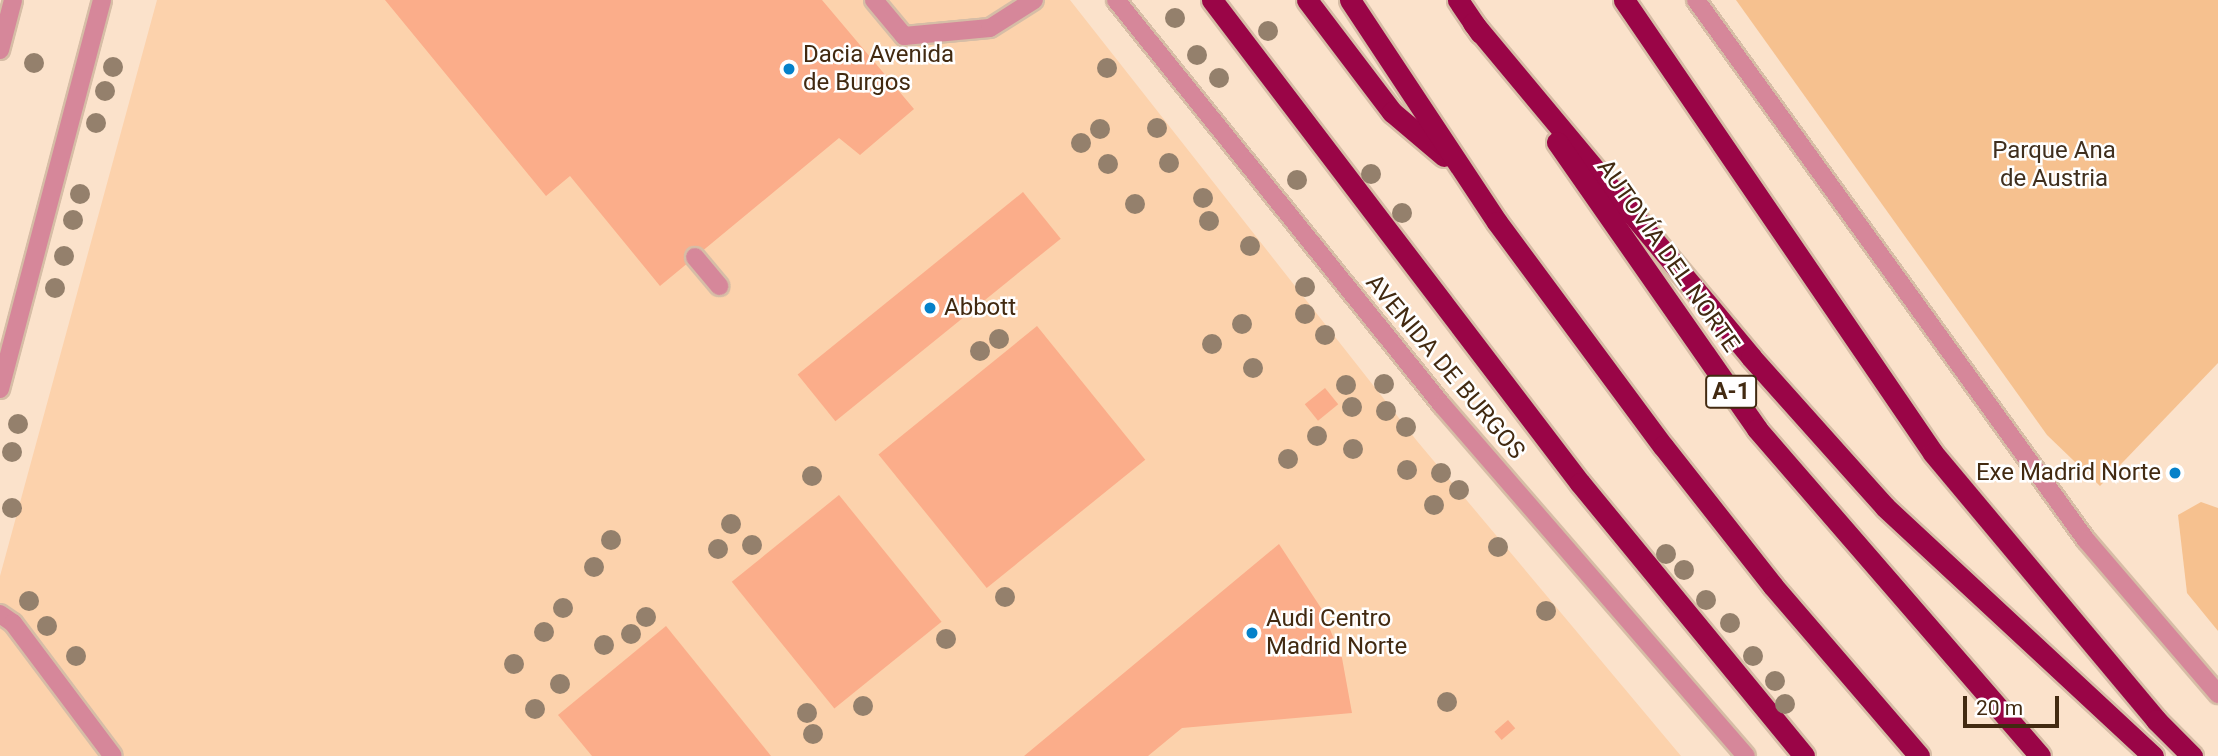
<!DOCTYPE html>
<html>
<head>
<meta charset="utf-8">
<style>
  body { margin:0 }
  #map { position:relative; width:2218px; height:756px; overflow:hidden; background:#fbe2cb; font-family:Roboto,sans-serif }
  div>[style] { position:absolute }
  [style*='--x'] { left:calc(var(--x)*1px); top:calc(var(--y)*1px); width:calc(var(--w)*1px); rotate:calc(var(--a)*1deg) }
  .built>* { inset:0; background:#fcd2ac }
  .green>* { inset:0; background:#f6c18f }
  .building>* { inset:0; background:#fbad8a; transform-origin:0 0 }
  .roads { filter:drop-shadow(2px 0 #d6bda6) drop-shadow(-2px 0 #d6bda6) drop-shadow(0 2px #d6bda6) drop-shadow(0 -2px #d6bda6) }
  .service>* { height:18px; margin:-9px; padding:0 9px; transform-origin:9px; border-radius:9px; background:#d6879a }
  .tertiary>* { height:18px; margin:-9px; padding:0 9px; transform-origin:9px; border-radius:9px; background:#d6879a }
  .motorway>* { height:21px; margin:-10.5px; padding:0 10.5px; transform-origin:10.5px; border-radius:10.5px; background:#9a0547 }
  .trees>* { width:20px; height:20px; margin:-10px; border-radius:50%; background:#94806c }
  .dots>* { width:19px; height:19px; translate:-50% -50%; box-sizing:border-box; border:4px solid #fff; border-radius:50% }
  span { translate:-50% -50%; white-space:nowrap; text-align:center; line-height:1.15; -webkit-text-stroke:5px #fff; paint-order:stroke }
  .shield-label span { padding:2px 5px; background:#fff; border:2px solid; border-radius:5px; -webkit-text-stroke-width:0 }
  .shield-label { font-size:23px; color:#422a11; font-weight:700 }
  .poi-label { font-size:24px; color:#422a11 }
  .left { translate:0 -50%; text-align:left }
  .right { translate:-100% -50%; text-align:right }
  .park-label { font-size:24px; color:#402f1e }
  .street-label { font-size:24px; color:#422a11 }
  .scale { position:absolute; left:1963px; top:696px; width:96px; height:32px; box-sizing:border-box; border:4px solid #422a11; border-top:0; padding-left:9px; font-size:21px; line-height:24px; white-space:nowrap; color:#422a11; -webkit-text-stroke:5px #fff; paint-order:stroke }
</style>
</head>
<body>
<div id="map">
  <div class="built">
    <i style="clip-path:polygon(157px 0,1070px 0,1417px 441px,1681px 756px,0 756px,0 576px)"></i>
  </div>
  <div class="green">
    <i style="clip-path:polygon(1736px 0,2218px 0,2218px 363px,2100px 486px,2047px 435px)"></i>
    <i style="clip-path:polygon(2201px 502px,2218px 508px,2218px 631px,2187px 593px,2178px 515px)"></i>
  </div>
  <div class="building">
    <i style="clip-path:polygon(385px 0,822px 0,914px 109px,860px 155px,839px 138px,660px 286px,570px 176px,546px 196px)"></i>
    <i style="left:1023px;top:192px;width:60px;height:290px;rotate:51deg"></i>
    <i style="left:1037px;top:326px;width:172px;height:204px;rotate:51deg"></i>
    <i style="left:1325px;top:388px;width:21px;height:26px;rotate:51deg"></i>
    <i style="left:839px;top:495px;width:163px;height:138px;rotate:51deg"></i>
    <i style="clip-path:polygon(1279px 544px,1321px 608px,1342px 658px,1352px 713px,1182px 728px,1148px 756px,1024px 756px)"></i>
    <i style="clip-path:polygon(666px 626px,771px 756px,592px 756px,558px 715px)"></i>
    <i style="left:1508px;top:720px;width:11px;height:18px;rotate:49deg"></i>
  </div>
  <div class="roads">
    <div class="service">
      <i style="--x:874;--y:0;--w:47;--a:50.2"></i>
      <i style="--x:904;--y:36;--w:86;--a:-5.3"></i>
      <i style="--x:990;--y:28;--w:52;--a:-32.5"></i>
      <i style="--x:695;--y:257;--w:38;--a:50"></i>
      <i style="--x:0;--y:614;--w:16;--a:35"></i>
      <i style="--x:13;--y:623;--w:166;--a:53.1"></i>
    </div>
    <div class="tertiary">
      <i style="--x:1116;--y:0;--w:520;--a:51.17"></i>
      <i style="--x:1442;--y:405;--w:464;--a:49.1"></i>
      <i style="--x:1696;--y:0;--w:666;--a:54.16"></i>
      <i style="--x:2086;--y:540;--w:203;--a:49.4"></i>
      <i style="--x:0;--y:50;--w:52;--a:-75.4"></i>
      <i style="--x:0;--y:389;--w:402;--a:-75.3"></i>
    </div>
    <div class="motorway">
      <i style="--x:1212;--y:0;--w:607;--a:52.7"></i>
      <i style="--x:1580;--y:483;--w:353;--a:50.6"></i>
      <i style="--x:1307;--y:0;--w:141;--a:52.8"></i>
      <i style="--x:1392;--y:112;--w:68;--a:40.2"></i>
      <i style="--x:1350;--y:0;--w:266;--a:56.5"></i>
      <i style="--x:1497;--y:222;--w:279;--a:53.5"></i>
      <i style="--x:1663;--y:446;--w:178;--a:51.8"></i>
      <i style="--x:1773;--y:586;--w:224;--a:49.3"></i>
      <i style="--x:1458;--y:0;--w:40;--a:56"></i>
      <i style="--x:1624;--y:0;--w:548;--a:55.7"></i>
      <i style="--x:1933;--y:453;--w:348;--a:50.1"></i>
      <i style="--x:2156;--y:720;--w:51;--a:45"></i>
      <i style="--x:1473;--y:23;--w:435;--a:50.2"></i>
      <i style="--x:1751;--y:357;--w:201;--a:48.2"></i>
      <i style="--x:1885;--y:507;--w:366;--a:42.9"></i>
      <i style="--x:1557;--y:142;--w:350;--a:55.1"></i>
      <i style="--x:1757;--y:429;--w:432;--a:49.1"></i>
    </div>
  </div>
  <div class="trees">
    <i style="left:1175px;top:18px"></i>
    <i style="left:1268px;top:31px"></i>
    <i style="left:1197px;top:55px"></i>
    <i style="left:34px;top:63px"></i>
    <i style="left:113px;top:67px"></i>
    <i style="left:1107px;top:68px"></i>
    <i style="left:1219px;top:78px"></i>
    <i style="left:105px;top:91px"></i>
    <i style="left:96px;top:123px"></i>
    <i style="left:1157px;top:128px"></i>
    <i style="left:1100px;top:129px"></i>
    <i style="left:1081px;top:143px"></i>
    <i style="left:1169px;top:163px"></i>
    <i style="left:1108px;top:164px"></i>
    <i style="left:1371px;top:174px"></i>
    <i style="left:1297px;top:180px"></i>
    <i style="left:80px;top:194px"></i>
    <i style="left:1203px;top:198px"></i>
    <i style="left:1135px;top:204px"></i>
    <i style="left:1402px;top:213px"></i>
    <i style="left:73px;top:220px"></i>
    <i style="left:1209px;top:221px"></i>
    <i style="left:1250px;top:246px"></i>
    <i style="left:64px;top:256px"></i>
    <i style="left:1305px;top:287px"></i>
    <i style="left:55px;top:288px"></i>
    <i style="left:1305px;top:314px"></i>
    <i style="left:1242px;top:324px"></i>
    <i style="left:1325px;top:335px"></i>
    <i style="left:999px;top:339px"></i>
    <i style="left:1212px;top:344px"></i>
    <i style="left:980px;top:351px"></i>
    <i style="left:1253px;top:368px"></i>
    <i style="left:1384px;top:384px"></i>
    <i style="left:1346px;top:385px"></i>
    <i style="left:1352px;top:407px"></i>
    <i style="left:1386px;top:411px"></i>
    <i style="left:18px;top:424px"></i>
    <i style="left:1406px;top:427px"></i>
    <i style="left:1317px;top:436px"></i>
    <i style="left:1353px;top:449px"></i>
    <i style="left:12px;top:452px"></i>
    <i style="left:1288px;top:459px"></i>
    <i style="left:1407px;top:470px"></i>
    <i style="left:1441px;top:473px"></i>
    <i style="left:812px;top:476px"></i>
    <i style="left:1459px;top:490px"></i>
    <i style="left:1434px;top:505px"></i>
    <i style="left:12px;top:508px"></i>
    <i style="left:731px;top:524px"></i>
    <i style="left:611px;top:540px"></i>
    <i style="left:752px;top:545px"></i>
    <i style="left:1498px;top:547px"></i>
    <i style="left:718px;top:549px"></i>
    <i style="left:1666px;top:554px"></i>
    <i style="left:594px;top:567px"></i>
    <i style="left:1684px;top:570px"></i>
    <i style="left:1005px;top:597px"></i>
    <i style="left:1706px;top:600px"></i>
    <i style="left:29px;top:601px"></i>
    <i style="left:563px;top:608px"></i>
    <i style="left:1546px;top:611px"></i>
    <i style="left:646px;top:617px"></i>
    <i style="left:1730px;top:623px"></i>
    <i style="left:47px;top:626px"></i>
    <i style="left:544px;top:632px"></i>
    <i style="left:631px;top:634px"></i>
    <i style="left:946px;top:639px"></i>
    <i style="left:604px;top:645px"></i>
    <i style="left:76px;top:656px"></i>
    <i style="left:1753px;top:656px"></i>
    <i style="left:514px;top:664px"></i>
    <i style="left:1775px;top:681px"></i>
    <i style="left:560px;top:684px"></i>
    <i style="left:1447px;top:702px"></i>
    <i style="left:1785px;top:704px"></i>
    <i style="left:863px;top:706px"></i>
    <i style="left:535px;top:709px"></i>
    <i style="left:807px;top:713px"></i>
    <i style="left:813px;top:734px"></i>
  </div>
  <div class="dots">
    <i style="left:789px;top:69px;background:#0581c9"></i>
    <i style="left:930px;top:308px;background:#0581c9"></i>
    <i style="left:2175px;top:473px;background:#0581c9"></i>
    <i style="left:1252px;top:633px;background:#0581c9"></i>
  </div>
  <div class="shield-label">
    <span style="left:1731px;top:392px">A-1</span>
  </div>
  <div class="poi-label">
    <span class="left" style="left:803px;top:69px">Dacia Avenida<br>de Burgos</span>
    <span class="left" style="left:944px;top:308px">Abbott</span>
    <span class="right" style="left:2161px;top:473px">Exe Madrid Norte</span>
    <span class="left" style="left:1266px;top:633px">Audi Centro<br>Madrid Norte</span>
  </div>
  <div class="park-label">
    <span style="left:2054px;top:165px">Parque Ana<br>de Austria</span>
  </div>
  <div class="street-label">
    <span style="left:1668px;top:256px;rotate:55deg">AUTOVÍA DEL NORTE</span>
    <span style="left:1445px;top:367px;rotate:50deg">AVENIDA DE BURGOS</span>
  </div>
  <div class="scale">20 m</div>
</div>
</body>
</html>
